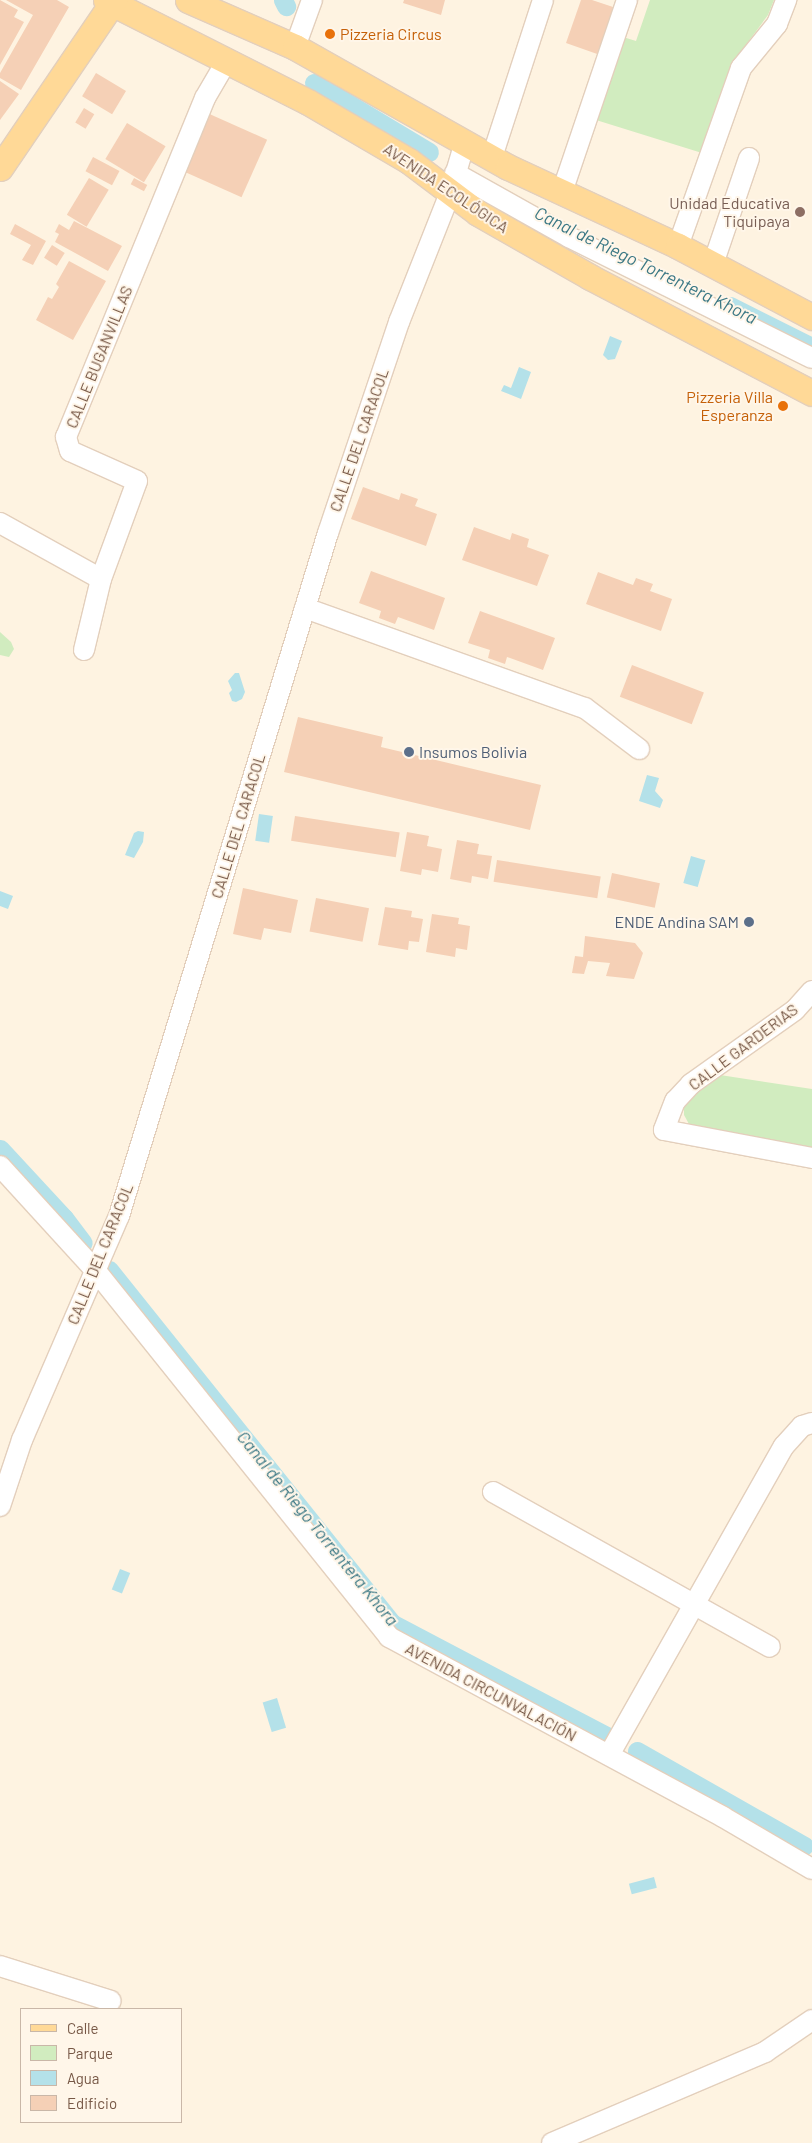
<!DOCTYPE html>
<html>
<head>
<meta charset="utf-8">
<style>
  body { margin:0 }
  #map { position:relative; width:812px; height:2143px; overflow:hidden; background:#fef3e1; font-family:Barlow,sans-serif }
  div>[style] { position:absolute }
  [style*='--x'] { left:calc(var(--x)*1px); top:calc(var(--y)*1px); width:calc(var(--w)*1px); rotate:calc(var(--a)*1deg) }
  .green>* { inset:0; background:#d1ecbf }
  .water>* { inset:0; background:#b4e1e9; transform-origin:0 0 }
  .canal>* { height:19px; margin:-9.5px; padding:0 9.5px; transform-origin:9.5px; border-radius:9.5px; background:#b4e1e9 }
  .building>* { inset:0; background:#f5d0b6; transform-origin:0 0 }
  .roads { filter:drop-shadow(1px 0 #e3cfbc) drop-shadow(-1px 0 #e3cfbc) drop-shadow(0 1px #e3cfbc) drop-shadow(0 -1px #e3cfbc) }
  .minor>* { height:20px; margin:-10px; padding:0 10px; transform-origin:10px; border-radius:10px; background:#fff }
  .major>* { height:25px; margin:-12.5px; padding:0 12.5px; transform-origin:12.5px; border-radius:12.5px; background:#ffd997 }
  .dots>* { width:14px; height:14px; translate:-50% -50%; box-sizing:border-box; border:2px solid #fff6e9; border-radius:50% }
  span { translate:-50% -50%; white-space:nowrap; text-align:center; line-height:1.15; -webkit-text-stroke:4px #fff6e9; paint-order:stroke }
  .food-label { font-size:16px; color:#c56008 }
  .left { translate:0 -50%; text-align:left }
  .right { translate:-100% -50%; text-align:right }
  .street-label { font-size:16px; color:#775846 }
  .education-label { font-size:16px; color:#785e54 }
  .service-label { font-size:16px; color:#4e5e75 }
  .water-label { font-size:18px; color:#3b7885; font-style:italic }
  .legend { position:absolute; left:20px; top:2008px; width:162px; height:115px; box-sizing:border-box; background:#fff6e9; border:1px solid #c9b7a8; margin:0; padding:6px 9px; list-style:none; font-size:15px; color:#775846 }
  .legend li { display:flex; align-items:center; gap:10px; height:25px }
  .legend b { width:25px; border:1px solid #c9b7a8 }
</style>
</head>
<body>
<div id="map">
  <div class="green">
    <i style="clip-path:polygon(650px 0,774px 0,768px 15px,734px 61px,702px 153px,596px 120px,623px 37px,636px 41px)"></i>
    <i style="clip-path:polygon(0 632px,11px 642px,14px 649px,9px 657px,0 655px)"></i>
    <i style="clip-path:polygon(720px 1075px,812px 1089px,812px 1149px,697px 1129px,689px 1124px,684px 1115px,684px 1104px,695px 1090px)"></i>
  </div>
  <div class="water">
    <i style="clip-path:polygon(610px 336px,622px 341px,615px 359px,608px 360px,603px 355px)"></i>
    <i style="clip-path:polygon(519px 367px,531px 372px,521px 399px,501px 391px,504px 385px,511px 388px)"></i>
    <i style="clip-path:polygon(235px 673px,239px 673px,245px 692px,242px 699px,236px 702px,232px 701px,229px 693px,232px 690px,228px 681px)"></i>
    <i style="clip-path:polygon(647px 775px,659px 778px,655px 791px,663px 800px,660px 808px,639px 801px)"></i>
    <i style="left:259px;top:814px;width:14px;height:27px;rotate:8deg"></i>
    <i style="clip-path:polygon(138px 831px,144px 832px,143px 842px,134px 858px,125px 855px,134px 833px)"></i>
    <i style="left:691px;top:856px;width:15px;height:28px;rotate:16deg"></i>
    <i style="clip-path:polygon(0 891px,13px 896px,8px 909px,0 906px)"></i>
    <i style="left:120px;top:1569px;width:11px;height:22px;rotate:22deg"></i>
    <i style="left:277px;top:1698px;width:31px;height:15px;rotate:73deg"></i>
    <i style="left:654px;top:1877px;width:11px;height:26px;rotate:75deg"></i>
  </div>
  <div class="canal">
    <i style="--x:283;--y:0;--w:7;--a:63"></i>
    <i style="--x:314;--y:83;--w:134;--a:31"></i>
    <i style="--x:730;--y:306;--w:92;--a:26.6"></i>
    <i style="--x:0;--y:1149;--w:94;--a:47.2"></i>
    <i style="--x:64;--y:1218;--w:31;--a:53"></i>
    <i style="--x:109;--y:1270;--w:454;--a:51.3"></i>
    <i style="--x:393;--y:1624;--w:241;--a:27.7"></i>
    <i style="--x:637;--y:1751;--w:192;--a:29.6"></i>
  </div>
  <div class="building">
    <i style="clip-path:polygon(0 0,18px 10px,14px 17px,24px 22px,0 65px)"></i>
    <i style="clip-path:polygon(6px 0,57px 0,69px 7px,21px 90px,0 78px,0 73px,33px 15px)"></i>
    <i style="clip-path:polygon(404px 0,445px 0,441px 15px,403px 3px)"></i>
    <i style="clip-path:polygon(581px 0,592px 0,616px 8px,600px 55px,566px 43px)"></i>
    <i style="left:96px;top:73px;width:35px;height:27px;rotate:31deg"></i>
    <i style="clip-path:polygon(0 81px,19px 94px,0 120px)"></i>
    <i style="left:84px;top:108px;width:12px;height:17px;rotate:31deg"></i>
    <i style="left:205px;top:112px;width:68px;height:63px;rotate:24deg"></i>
    <i style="left:127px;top:123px;width:45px;height:42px;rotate:31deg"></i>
    <i style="left:93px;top:157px;width:30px;height:16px;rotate:28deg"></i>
    <i style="left:89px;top:178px;width:23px;height:43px;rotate:31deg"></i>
    <i style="left:134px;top:178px;width:15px;height:7px;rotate:28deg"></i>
    <i style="clip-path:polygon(74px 221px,122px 246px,108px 271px,55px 242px,59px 234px,55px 232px,59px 224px,69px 230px)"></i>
    <i style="clip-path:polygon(15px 224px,46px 241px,33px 265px,22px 260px,31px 245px,10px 234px)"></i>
    <i style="left:52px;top:245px;width:15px;height:15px;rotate:32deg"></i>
    <i style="clip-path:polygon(69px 261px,106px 281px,73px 340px,36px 320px,48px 297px,52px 299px,59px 287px,56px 284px)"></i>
    <i style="clip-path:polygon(363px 487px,399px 500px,401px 493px,418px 499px,415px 506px,437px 514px,426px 546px,351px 519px)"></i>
    <i style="clip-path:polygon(474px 527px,510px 540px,512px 533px,529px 539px,527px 547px,549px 555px,537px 586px,462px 560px)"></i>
    <i style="clip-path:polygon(371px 571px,445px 598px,434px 630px,398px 617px,395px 624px,379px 618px,381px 611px,359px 603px)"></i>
    <i style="clip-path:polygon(598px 572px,633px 585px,636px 578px,653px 584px,650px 591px,672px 599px,661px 631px,586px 604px)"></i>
    <i style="clip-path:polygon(480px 611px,555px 638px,543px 670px,507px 657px,505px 664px,488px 658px,490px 650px,468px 643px)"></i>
    <i style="left:632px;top:665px;width:77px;height:34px;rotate:21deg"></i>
    <i style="clip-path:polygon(298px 717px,383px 737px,381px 747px,541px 785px,530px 830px,284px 772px)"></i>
    <i style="left:295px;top:816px;width:106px;height:25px;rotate:9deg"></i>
    <i style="clip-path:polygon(407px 832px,429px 836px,427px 846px,442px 849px,438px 872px,422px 869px,421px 875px,400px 871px)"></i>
    <i style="clip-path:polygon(457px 840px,479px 844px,477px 854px,492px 856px,488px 879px,472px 876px,471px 883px,450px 879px)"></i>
    <i style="left:497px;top:860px;width:105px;height:22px;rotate:9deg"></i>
    <i style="left:612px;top:873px;width:49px;height:25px;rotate:12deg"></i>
    <i style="clip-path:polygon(243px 888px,298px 900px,291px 933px,264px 928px,261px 940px,233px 934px)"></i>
    <i style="left:316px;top:898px;width:54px;height:34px;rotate:11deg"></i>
    <i style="clip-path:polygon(385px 907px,412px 911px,411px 917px,423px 919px,419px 942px,409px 941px,408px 950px,378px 945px)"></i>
    <i style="clip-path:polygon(432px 914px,459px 918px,458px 924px,470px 926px,467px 950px,456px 948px,455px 957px,426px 952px)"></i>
    <i style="clip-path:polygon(585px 936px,635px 943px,643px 953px,634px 979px,606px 976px,610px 963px,588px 961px,584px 974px,572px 973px,575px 956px,583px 957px)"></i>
  </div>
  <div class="roads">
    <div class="minor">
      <i style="--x:295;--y:47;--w:50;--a:-70.1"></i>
      <i style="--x:492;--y:157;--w:165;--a:-72"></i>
      <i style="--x:455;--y:173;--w:131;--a:29.3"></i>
      <i style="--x:569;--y:237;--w:271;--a:26.5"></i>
      <i style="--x:562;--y:192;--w:203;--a:-71.3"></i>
      <i style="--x:678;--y:246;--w:189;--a:-70.5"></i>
      <i style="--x:741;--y:68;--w:57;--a:-50.7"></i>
      <i style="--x:777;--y:24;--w:26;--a:-69"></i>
      <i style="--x:713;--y:264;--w:112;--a:-71.2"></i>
      <i style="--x:0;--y:523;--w:115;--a:29"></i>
      <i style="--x:305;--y:608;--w:297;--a:19.7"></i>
      <i style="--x:585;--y:708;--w:68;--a:37.2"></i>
      <i style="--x:84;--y:650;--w:73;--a:-76.5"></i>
      <i style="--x:101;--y:579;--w:104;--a:-69.8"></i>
      <i style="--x:137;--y:481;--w:73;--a:-155.9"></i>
      <i style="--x:70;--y:451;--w:15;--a:-106"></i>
      <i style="--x:66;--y:437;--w:366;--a:-67.7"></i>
      <i style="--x:205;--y:98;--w:42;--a:-59.7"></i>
      <i style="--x:812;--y:991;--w:25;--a:132"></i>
      <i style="--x:795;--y:1010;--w:128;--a:144.6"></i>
      <i style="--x:691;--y:1084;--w:23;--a:133"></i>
      <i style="--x:675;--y:1101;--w:31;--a:111"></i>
      <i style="--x:664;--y:1130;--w:151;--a:10.7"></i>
      <i style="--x:0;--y:1166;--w:142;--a:47.6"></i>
      <i style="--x:96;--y:1271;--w:469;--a:51.3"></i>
      <i style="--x:389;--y:1637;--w:379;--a:28.3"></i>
      <i style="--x:723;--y:1817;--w:103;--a:30.3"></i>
      <i style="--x:493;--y:1492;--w:317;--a:29.2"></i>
      <i style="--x:0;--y:1506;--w:70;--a:-71.6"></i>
      <i style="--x:22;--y:1440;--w:244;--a:-66.6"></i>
      <i style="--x:119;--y:1216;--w:714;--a:-72.99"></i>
      <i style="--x:328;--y:533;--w:223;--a:-71.4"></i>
      <i style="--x:399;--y:322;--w:139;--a:-68.4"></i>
      <i style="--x:450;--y:193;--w:53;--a:-73.6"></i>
      <i style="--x:609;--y:1755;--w:355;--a:-60.5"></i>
      <i style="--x:784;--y:1446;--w:27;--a:-48"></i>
      <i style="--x:802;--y:1426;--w:10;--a:-17"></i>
      <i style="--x:0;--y:1966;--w:116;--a:17.5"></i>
      <i style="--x:552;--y:2143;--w:232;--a:-23.1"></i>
      <i style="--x:765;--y:2052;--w:57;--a:-34.2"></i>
    </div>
    <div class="major">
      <i style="--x:106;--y:0;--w:226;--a:26.8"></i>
      <i style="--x:308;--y:102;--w:117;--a:30.3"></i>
      <i style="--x:409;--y:161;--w:86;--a:37"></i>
      <i style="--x:478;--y:213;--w:129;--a:29.7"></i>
      <i style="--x:590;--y:277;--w:250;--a:27.6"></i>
      <i style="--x:188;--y:0;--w:117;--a:23.7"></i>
      <i style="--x:295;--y:47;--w:244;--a:29.4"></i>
      <i style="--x:508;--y:167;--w:187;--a:24.9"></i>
      <i style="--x:678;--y:246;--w:152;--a:27.9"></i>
      <i style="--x:0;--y:168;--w:203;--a:-55.8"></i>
    </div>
  </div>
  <div class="dots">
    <i style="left:330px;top:34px;background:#e8710a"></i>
    <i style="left:800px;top:212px;background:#8d6e63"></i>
    <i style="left:783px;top:406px;background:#e8710a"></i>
    <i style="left:409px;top:752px;background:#5c6f8a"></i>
    <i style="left:749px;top:922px;background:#5c6f8a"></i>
  </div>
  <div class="food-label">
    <span class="left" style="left:340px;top:34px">Pizzeria Circus</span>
    <span class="right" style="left:773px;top:406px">Pizzeria Villa<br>Esperanza</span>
  </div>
  <div class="street-label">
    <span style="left:446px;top:188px;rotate:34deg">AVENIDA ECOLÓGICA</span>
    <span style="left:99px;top:357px;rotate:-68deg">CALLE BUGANVILLAS</span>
    <span style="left:359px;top:440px;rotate:-71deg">CALLE DEL CARACOL</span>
    <span style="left:238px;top:826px;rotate:-73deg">CALLE DEL CARACOL</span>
    <span style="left:743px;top:1047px;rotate:-37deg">CALLE GARDERIAS</span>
    <span style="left:100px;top:1254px;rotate:-68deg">CALLE DEL CARACOL</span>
    <span style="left:491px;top:1692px;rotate:28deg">AVENIDA CIRCUNVALACIÓN</span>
  </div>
  <div class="education-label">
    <span class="right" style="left:790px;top:212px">Unidad Educativa<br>Tiquipaya</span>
  </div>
  <div class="service-label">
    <span class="left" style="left:419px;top:752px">Insumos Bolivia</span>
    <span class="right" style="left:739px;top:922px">ENDE Andina SAM</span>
  </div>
  <div class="water-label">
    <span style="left:646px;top:265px;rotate:26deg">Canal de Riego Torrentera Khora</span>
    <span style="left:318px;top:1528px;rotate:51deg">Canal de Riego Torrentera Khora</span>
  </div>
  <ul class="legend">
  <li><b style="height:6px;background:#ffd997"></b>Calle</li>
  <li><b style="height:14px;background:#d1ecbf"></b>Parque</li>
  <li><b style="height:14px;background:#b4e1e9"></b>Agua</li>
  <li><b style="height:14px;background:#f5d0b6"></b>Edificio</li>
  </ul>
</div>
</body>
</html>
